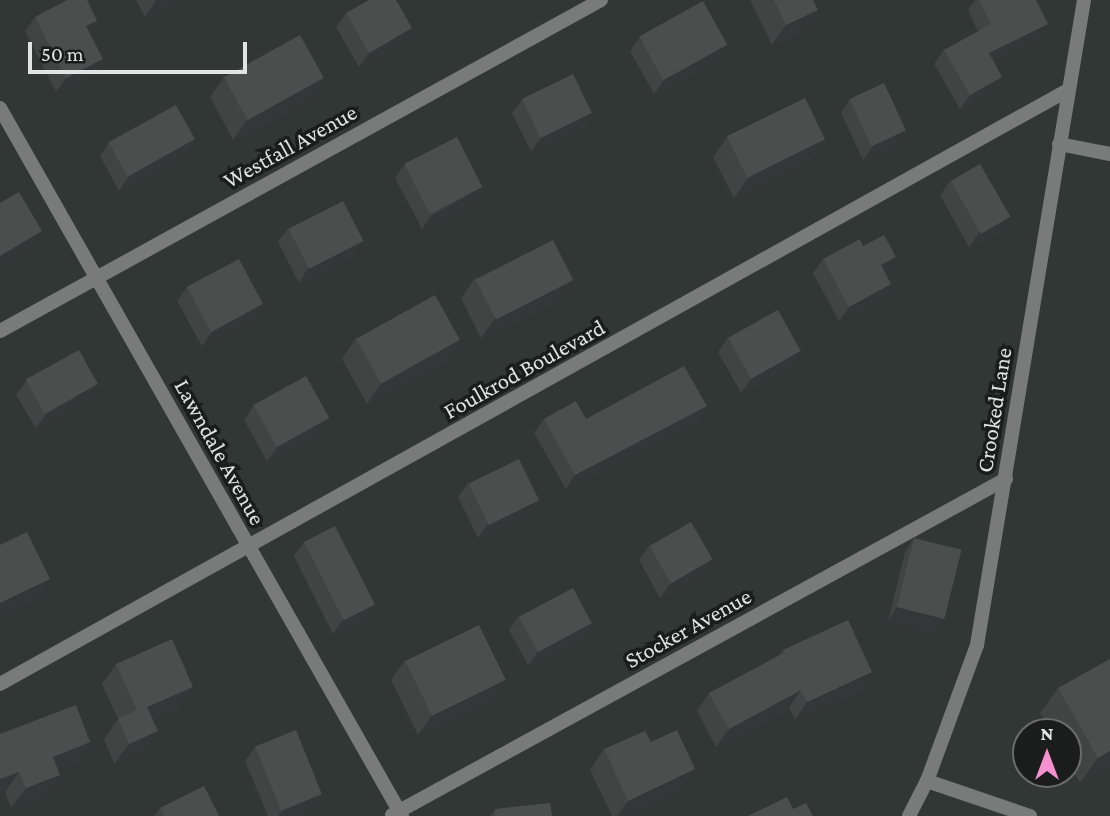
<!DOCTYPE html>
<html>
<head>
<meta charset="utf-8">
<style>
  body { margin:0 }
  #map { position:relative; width:1110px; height:816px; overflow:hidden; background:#313735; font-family:"Crimson Pro",serif }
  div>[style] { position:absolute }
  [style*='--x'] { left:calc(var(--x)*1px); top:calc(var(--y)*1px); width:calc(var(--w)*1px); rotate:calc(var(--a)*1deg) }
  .minor>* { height:14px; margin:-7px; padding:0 7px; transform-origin:7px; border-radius:7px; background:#797b7b }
  .tertiary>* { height:14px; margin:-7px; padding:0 7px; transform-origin:7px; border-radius:7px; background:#797b7b }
  .wall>* { inset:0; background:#404443 }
  .shaded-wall>* { inset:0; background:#343737 }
  .building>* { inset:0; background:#4a4f4e; transform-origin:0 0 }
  span { translate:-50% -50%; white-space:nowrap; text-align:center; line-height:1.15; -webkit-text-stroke:7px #1b1d1d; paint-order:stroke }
  .street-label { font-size:23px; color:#e0e4e3 }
  .north { position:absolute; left:1012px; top:718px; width:70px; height:70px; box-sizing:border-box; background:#1b1d1d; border:2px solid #6a6d6c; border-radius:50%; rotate:0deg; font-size:19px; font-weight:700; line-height:28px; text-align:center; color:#e0e4e3 }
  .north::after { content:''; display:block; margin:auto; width:24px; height:32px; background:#f690cf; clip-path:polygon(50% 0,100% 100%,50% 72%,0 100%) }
  .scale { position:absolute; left:28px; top:42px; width:219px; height:32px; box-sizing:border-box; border:4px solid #e0e4e3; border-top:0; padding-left:9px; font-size:21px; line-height:24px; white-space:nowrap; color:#e0e4e3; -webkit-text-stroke:5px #1b1d1d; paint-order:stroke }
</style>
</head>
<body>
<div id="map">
  <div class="minor">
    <i style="--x:0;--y:108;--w:814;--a:60.41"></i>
    <i style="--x:1059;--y:144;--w:52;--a:11.1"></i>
    <i style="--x:0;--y:331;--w:686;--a:-28.84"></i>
    <i style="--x:0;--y:684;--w:1222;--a:-29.08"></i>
    <i style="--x:927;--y:781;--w:109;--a:18.8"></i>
    <i style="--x:392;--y:815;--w:700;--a:-28.69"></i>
  </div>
  <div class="tertiary">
    <i style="--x:909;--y:816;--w:39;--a:-63"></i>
    <i style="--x:927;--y:781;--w:145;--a:-69.8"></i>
    <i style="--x:977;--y:645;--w:654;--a:-80.58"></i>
  </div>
  <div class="wall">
    <i style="clip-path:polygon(136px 0,176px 0,145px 17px)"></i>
    <i style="clip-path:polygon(750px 0,813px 0,803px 30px,772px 45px)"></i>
    <i style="clip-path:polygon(975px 0,1036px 0,1048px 24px,1038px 38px,993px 60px,1002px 77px,992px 91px,960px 109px,934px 64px,944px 50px,978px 32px,968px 10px)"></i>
    <i style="clip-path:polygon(346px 13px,402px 42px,359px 67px,336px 27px)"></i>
    <i style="clip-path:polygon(35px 17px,89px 32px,93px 73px,56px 92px,25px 31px)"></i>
    <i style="clip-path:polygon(640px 37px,718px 59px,654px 94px,630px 51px)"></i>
    <i style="clip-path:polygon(224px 77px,324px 78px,310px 99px,233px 140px,210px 97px)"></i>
    <i style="clip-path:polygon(522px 99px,592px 113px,583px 127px,531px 152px,512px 113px)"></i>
    <i style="clip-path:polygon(850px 99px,906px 130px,896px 144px,863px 160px,841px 113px)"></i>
    <i style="clip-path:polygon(727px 137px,825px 139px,811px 159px,734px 198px,713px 157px)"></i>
    <i style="clip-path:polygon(195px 139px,185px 153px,119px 191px,100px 156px,109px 142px)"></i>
    <i style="clip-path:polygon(405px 164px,474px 201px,422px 229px,395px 178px)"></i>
    <i style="clip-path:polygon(950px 181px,1000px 231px,969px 247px,940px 195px)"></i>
    <i style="clip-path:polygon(288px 228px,353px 255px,299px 283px,278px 242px)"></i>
    <i style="clip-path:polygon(863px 246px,886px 271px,885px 272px,891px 284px,882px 298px,839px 321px,813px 273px,823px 259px)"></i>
    <i style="clip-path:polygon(475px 278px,558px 300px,481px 338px,461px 298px)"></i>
    <i style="clip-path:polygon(187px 287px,254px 318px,202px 346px,177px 301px)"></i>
    <i style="clip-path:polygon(356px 338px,460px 340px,446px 360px,367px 404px,342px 359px)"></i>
    <i style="clip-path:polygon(728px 338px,792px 365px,741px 393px,718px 352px)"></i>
    <i style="clip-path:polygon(26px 381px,88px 398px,36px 428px,16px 395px)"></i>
    <i style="clip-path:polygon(254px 405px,329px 418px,319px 432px,267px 461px,244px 420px)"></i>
    <i style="clip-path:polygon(707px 406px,697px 420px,566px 489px,534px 433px,544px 419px,586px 419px)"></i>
    <i style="clip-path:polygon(468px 483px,539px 500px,529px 514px,478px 538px,458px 497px)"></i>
    <i style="clip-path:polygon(914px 538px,944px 619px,934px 633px,888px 621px,905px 552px)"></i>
    <i style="clip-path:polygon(304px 542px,365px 618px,333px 634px,294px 556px)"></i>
    <i style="clip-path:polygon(649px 546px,702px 573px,660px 598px,639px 560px)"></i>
    <i style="clip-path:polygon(519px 616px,592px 623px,583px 637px,528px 665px,509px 630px)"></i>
    <i style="clip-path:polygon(783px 650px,872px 672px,860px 690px,795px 720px,789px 708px,716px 747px,697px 711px,709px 693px,778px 656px)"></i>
    <i style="clip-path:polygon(405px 660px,492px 700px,418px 735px,391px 680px)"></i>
    <i style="clip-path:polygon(116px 664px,179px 707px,152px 719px,143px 751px,114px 764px,104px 739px,118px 719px,102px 684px)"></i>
    <i style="clip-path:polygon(1058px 688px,1110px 766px,1080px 783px,1068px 762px,1068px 732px,1051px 732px,1040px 713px)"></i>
    <i style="clip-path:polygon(0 734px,90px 742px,76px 762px,58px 769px,46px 795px,11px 808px,5px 792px)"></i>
    <i style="clip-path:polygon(651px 742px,681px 789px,624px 816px,612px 816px,590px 770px,604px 749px)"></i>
    <i style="clip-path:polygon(255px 747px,322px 794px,313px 808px,293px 816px,268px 816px,245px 761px)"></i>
    <i style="clip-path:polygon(160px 808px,219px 816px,154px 816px)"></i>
    <i style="clip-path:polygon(495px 809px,552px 816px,490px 816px)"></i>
  </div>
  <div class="shaded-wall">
    <i style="clip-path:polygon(156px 0,176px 0,145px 17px)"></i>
    <i style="clip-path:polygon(818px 10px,803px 30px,772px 45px,786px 25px)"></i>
    <i style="clip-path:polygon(97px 21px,88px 35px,86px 26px)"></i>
    <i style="clip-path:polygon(1048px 24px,1038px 38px,979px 67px,989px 53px)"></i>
    <i style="clip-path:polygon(412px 28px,402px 42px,359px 67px,369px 53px)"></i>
    <i style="clip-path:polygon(727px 45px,718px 59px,654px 94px,664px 80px)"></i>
    <i style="clip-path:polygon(103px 59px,93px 73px,56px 92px,66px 78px)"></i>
    <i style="clip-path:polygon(1002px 77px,992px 91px,960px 109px,970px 95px)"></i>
    <i style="clip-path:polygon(324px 78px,310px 99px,233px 140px,247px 120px)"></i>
    <i style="clip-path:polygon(592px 113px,583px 127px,531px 152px,541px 138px)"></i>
    <i style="clip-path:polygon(906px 130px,896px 144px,863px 160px,873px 146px)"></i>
    <i style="clip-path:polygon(195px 139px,185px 153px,119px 191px,129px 176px)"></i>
    <i style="clip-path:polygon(825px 139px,811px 159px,734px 198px,748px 178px)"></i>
    <i style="clip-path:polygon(483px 187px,474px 201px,422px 229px,432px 215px)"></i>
    <i style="clip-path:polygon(1010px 217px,1000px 231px,969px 247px,979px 233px)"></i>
    <i style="clip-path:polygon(42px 231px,32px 245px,0 264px,0 256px)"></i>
    <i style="clip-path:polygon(363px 241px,353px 255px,299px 283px,308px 268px)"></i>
    <i style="clip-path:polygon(896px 257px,886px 271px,871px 279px,881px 265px)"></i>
    <i style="clip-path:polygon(573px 280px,558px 300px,481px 338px,495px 318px)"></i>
    <i style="clip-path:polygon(891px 284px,882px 298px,839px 321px,849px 307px)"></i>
    <i style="clip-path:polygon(263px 304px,254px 318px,202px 346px,212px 332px)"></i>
    <i style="clip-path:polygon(460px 340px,446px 360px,367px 404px,381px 384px)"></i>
    <i style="clip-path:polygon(801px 351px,792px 365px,741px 393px,751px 379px)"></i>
    <i style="clip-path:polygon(98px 384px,88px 398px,36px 428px,46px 414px)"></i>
    <i style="clip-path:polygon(707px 406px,697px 420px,566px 489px,575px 475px)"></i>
    <i style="clip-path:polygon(329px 418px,319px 432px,267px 461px,277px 447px)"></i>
    <i style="clip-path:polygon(539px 500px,529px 514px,478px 538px,488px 524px)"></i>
    <i style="clip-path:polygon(712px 559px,702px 573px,660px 598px,670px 584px)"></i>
    <i style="clip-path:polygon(50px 579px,36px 599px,0 616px,0 603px)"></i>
    <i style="clip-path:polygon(375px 604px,365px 618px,333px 634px,343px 619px)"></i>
    <i style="clip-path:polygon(897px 607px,944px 619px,934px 633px,888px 621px)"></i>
    <i style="clip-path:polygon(592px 623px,583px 637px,528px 665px,538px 651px)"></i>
    <i style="clip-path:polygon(872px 672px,860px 690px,795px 720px,807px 702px)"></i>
    <i style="clip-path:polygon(506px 680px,492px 700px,418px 735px,432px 715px)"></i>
    <i style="clip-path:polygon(193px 687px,179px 707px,133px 727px,147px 707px)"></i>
    <i style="clip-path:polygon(801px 690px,789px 708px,716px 747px,729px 729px)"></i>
    <i style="clip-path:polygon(158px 731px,143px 751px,114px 764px,129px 744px)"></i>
    <i style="clip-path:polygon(90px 742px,76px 762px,39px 777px,53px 757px)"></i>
    <i style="clip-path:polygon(1110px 751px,1110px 766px,1080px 783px,1098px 758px)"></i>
    <i style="clip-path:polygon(695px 769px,681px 789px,624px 816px,617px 816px,628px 801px)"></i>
    <i style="clip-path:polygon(19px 772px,5px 792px,0 794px,0 779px)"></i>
    <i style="clip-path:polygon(60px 775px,46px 795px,11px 808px,26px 788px)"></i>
    <i style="clip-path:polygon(322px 794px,313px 808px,293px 816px,278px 816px,282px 811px)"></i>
  </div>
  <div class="building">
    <i style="clip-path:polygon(67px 0,87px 0,97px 21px,86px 26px,103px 59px,66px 78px,35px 17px)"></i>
    <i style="clip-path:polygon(369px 0,396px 0,412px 28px,369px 53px,346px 13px)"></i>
    <i style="clip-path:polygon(774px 0,813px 0,818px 10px,786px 25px)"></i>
    <i style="clip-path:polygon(979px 0,1036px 0,1048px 24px,989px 53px,1002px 77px,970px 95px,944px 50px,991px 24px)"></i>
    <i style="left:703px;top:1px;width:50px;height:73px;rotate:61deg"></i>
    <i style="left:300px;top:35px;width:49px;height:87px;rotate:61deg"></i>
    <i style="left:573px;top:74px;width:43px;height:57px;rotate:64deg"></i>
    <i style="left:884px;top:83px;width:52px;height:38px;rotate:65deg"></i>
    <i style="left:805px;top:98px;width:46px;height:87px;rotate:64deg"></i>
    <i style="left:176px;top:105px;width:39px;height:77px;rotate:61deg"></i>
    <i style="left:457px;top:137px;width:56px;height:59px;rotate:63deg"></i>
    <i style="left:980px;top:164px;width:61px;height:34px;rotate:60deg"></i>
    <i style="clip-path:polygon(19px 192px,42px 231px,0 256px,0 203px)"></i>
    <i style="left:343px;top:201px;width:45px;height:61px;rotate:63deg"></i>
    <i style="clip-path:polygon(884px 235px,896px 257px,881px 265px,891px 284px,849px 307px,823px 259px,860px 239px,863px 246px)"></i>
    <i style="left:553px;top:240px;width:45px;height:87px;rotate:63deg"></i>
    <i style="left:239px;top:259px;width:51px;height:59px;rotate:62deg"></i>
    <i style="left:435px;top:295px;width:51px;height:90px;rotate:61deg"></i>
    <i style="left:778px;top:310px;width:47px;height:57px;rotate:61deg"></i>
    <i style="left:79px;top:350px;width:39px;height:61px;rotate:61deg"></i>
    <i style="clip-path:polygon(684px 366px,707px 406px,575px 475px,544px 419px,576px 401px,586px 419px)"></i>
    <i style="left:306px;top:376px;width:48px;height:60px;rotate:61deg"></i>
    <i style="left:519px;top:459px;width:46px;height:56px;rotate:64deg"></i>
    <i style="left:691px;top:522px;width:43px;height:48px;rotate:60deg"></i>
    <i style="left:335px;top:526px;width:88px;height:35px;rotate:63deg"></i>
    <i style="clip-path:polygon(27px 532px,50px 579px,0 603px,0 545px)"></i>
    <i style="left:914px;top:538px;width:49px;height:71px;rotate:14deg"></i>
    <i style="left:573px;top:588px;width:40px;height:61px;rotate:62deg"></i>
    <i style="clip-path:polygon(848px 620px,872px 672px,807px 702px,801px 690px,729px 729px,709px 693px,784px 653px,783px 650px)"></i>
    <i style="left:479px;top:625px;width:61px;height:82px;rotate:64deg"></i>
    <i style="clip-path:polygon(172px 639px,193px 687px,147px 707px,158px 731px,129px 744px,118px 719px,137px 710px,116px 664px)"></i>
    <i style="clip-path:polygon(1110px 659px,1110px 751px,1098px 758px,1058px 688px)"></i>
    <i style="clip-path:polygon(76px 705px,90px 742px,53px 757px,60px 775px,26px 788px,19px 772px,0 779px,0 734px)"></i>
    <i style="left:296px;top:730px;width:69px;height:44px;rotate:68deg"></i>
    <i style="clip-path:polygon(677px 730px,695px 769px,628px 801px,604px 749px,645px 731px,651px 742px)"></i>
    <i style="clip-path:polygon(204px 786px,219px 816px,164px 816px,160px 808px)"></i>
    <i style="clip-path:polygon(787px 797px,793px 809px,806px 803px,813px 816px,748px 816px)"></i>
    <i style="clip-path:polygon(550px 803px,552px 816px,495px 816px,495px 809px)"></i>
  </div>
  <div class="street-label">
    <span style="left:290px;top:146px;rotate:-29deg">Westfall Avenue</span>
    <span style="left:524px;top:369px;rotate:-29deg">Foulkrod Boulevard</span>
    <span style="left:994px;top:410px;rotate:-81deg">Crooked Lane</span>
    <span style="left:220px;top:452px;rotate:61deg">Lawndale Avenue</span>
    <span style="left:688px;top:628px;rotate:-29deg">Stocker Avenue</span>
  </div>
  <div class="north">N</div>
  <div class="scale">50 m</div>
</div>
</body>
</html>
